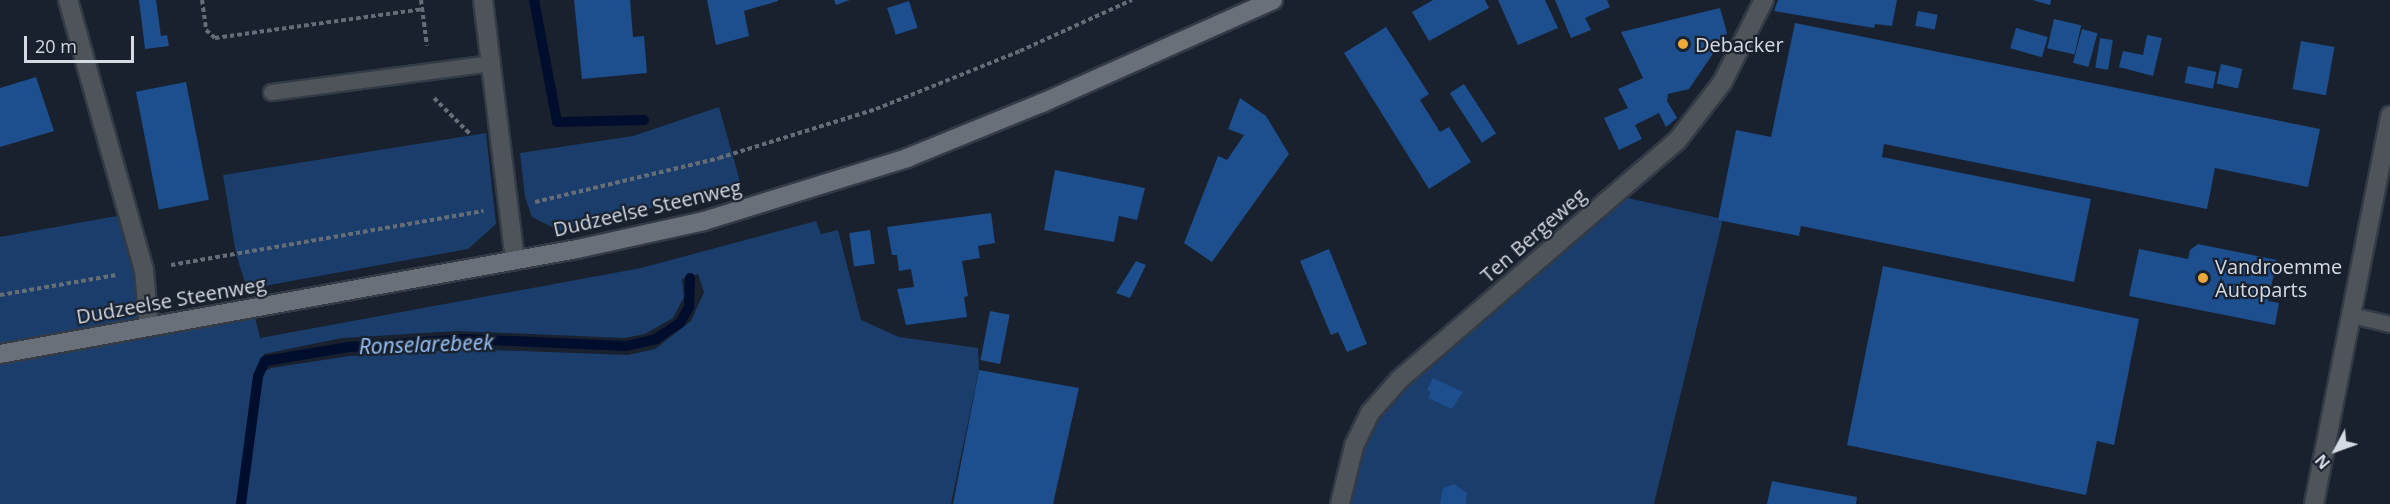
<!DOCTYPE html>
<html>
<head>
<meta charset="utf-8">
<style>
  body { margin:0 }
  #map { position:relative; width:2390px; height:504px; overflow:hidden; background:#18212d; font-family:"Open Sans",sans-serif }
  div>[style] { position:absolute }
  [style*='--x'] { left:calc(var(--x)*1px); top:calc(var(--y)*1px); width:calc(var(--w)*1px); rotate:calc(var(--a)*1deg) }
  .green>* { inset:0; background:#1a3d6c }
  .stream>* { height:10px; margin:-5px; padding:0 5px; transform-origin:5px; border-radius:5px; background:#000d2c }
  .building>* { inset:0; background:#1d4e8d; transform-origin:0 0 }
  .path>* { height:4px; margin-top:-2px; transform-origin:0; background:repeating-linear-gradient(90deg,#656d77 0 4.5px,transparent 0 7.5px) }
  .roads { filter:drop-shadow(2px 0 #323b46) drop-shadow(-2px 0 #323b46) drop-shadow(0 2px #323b46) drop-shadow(0 -2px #323b46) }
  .lane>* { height:15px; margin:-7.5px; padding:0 7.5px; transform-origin:7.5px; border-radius:7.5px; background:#4f545a }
  .street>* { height:18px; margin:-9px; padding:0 9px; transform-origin:9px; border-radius:9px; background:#4f545a }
  .secondary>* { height:18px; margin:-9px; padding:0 9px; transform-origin:9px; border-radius:9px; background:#69707a }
  .dots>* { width:16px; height:16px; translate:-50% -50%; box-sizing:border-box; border:3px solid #18212d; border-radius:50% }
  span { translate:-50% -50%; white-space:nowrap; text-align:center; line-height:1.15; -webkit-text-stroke:4.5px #18212d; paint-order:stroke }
  .poi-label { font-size:20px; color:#d5dbe3 }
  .left { translate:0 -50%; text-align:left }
  .street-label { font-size:20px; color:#d5dbe3 }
  .water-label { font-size:21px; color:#9ac2f8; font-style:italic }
  .north { position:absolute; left:2306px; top:420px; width:60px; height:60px; -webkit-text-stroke:4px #18212d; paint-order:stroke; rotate:229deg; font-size:16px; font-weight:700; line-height:24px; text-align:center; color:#d5dbe3 }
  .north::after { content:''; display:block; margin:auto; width:21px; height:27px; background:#d5dbe3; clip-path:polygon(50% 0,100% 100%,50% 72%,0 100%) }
  .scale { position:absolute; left:24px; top:36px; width:110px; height:27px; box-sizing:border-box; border:3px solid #d5dbe3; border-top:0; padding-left:8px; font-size:18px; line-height:21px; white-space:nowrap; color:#d5dbe3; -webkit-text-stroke:4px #18212d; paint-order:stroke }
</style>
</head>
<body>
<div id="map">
  <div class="green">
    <i style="clip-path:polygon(719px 107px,741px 185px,560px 231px,532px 217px,525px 197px,520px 153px,633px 136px)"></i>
    <i style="clip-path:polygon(486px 133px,496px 224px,468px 249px,247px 289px,236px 254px,223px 175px)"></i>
    <i style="clip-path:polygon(1614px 195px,1723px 219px,1654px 504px,1340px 504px,1370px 413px)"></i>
    <i style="clip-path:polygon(evenodd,128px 214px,149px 326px,253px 308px,260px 338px,641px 268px,816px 221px,821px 234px,838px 230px,861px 320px,899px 337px,978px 348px,979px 370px,951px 504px,0 504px,0 237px,128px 214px,698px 274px,704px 292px,691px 321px,655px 349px,628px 355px,466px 349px,349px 356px,271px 368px,258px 375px,264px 354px,342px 338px,458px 331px,624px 338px,645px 334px,673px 318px,684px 297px,682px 279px,698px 274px)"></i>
  </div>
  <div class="stream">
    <i style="--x:534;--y:0;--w:124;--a:79.3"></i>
    <i style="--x:557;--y:122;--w:87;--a:-1.3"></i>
    <i style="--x:241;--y:504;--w:129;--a:-82.4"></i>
    <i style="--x:258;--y:376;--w:17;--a:-65"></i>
    <i style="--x:265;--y:361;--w:85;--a:-9.5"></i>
    <i style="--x:349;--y:347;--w:117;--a:-3.9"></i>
    <i style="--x:466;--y:339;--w:160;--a:2.5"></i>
    <i style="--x:626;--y:346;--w:31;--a:-13"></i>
    <i style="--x:656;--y:339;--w:29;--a:-34"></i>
    <i style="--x:680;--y:323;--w:18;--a:-61"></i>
    <i style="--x:689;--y:307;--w:29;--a:-88"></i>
  </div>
  <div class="building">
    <i style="clip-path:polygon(139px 0,156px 0,161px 36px,167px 35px,169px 46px,145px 49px)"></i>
    <i style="clip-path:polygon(574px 0,630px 0,633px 37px,644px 36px,647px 73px,582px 79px)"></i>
    <i style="clip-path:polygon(707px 0,778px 0,778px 1px,744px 11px,749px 36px,716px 45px)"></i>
    <i style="clip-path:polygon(834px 0,850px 0,836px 5px)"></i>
    <i style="clip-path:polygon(1433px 0,1485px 0,1489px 8px,1429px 41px,1412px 12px)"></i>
    <i style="clip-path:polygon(1498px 0,1545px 0,1558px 28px,1518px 45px)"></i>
    <i style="clip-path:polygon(1555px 0,1607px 0,1610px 7px,1585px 18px,1591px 30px,1571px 38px)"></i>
    <i style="clip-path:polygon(1778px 0,1897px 0,1892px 26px,1875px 24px,1874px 28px,1774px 11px)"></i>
    <i style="clip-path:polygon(2032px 0,2051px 0,2050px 5px)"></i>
    <i style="left:909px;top:1px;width:28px;height:23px;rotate:72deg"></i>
    <i style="clip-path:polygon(1720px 8px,1727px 33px,1689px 89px,1668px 94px,1667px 101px,1677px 118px,1666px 127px,1659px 113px,1635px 125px,1642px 139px,1619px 150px,1604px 118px,1628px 108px,1618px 89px,1643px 78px,1621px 32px)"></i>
    <i style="left:1918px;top:11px;width:20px;height:15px;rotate:11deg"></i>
    <i style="left:2054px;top:19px;width:28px;height:30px;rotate:13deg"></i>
    <i style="clip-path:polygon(1795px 23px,2320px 129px,2308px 187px,2215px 168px,2207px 209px,1884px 144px,1882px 157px,2091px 199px,2074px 282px,1801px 226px,1799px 236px,1718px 220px,1736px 130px,1771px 137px)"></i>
    <i style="clip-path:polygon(1386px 27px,1429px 94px,1420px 100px,1440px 132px,1449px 127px,1471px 162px,1429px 189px,1344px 53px)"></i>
    <i style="left:2016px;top:28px;width:33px;height:21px;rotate:16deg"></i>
    <i style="left:2082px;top:29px;width:16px;height:35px;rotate:15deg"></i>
    <i style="clip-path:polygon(2147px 35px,2162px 38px,2153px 76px,2119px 67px,2123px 51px,2143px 55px)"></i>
    <i style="left:2100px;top:38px;width:13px;height:30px;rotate:9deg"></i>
    <i style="left:2301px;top:41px;width:34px;height:49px;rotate:10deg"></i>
    <i style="left:2221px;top:64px;width:22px;height:20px;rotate:13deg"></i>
    <i style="left:2188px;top:66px;width:29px;height:17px;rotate:12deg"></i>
    <i style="clip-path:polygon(36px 77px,54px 131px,0 147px,0 88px)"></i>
    <i style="left:186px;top:82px;width:120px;height:51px;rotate:79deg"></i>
    <i style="left:1464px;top:84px;width:59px;height:17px;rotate:57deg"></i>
    <i style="clip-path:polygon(1240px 98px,1266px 116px,1289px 154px,1212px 262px,1184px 243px,1218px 156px,1227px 160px,1244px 135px,1228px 129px)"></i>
    <i style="clip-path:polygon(1055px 170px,1145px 188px,1137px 220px,1119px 216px,1114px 242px,1044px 230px)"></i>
    <i style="clip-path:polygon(991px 213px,995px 243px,978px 246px,980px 258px,962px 261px,968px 296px,964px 297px,967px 317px,906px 325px,897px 289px,914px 287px,911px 269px,899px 271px,897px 255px,892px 255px,887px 227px)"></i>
    <i style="left:870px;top:230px;width:34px;height:21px;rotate:82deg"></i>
    <i style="clip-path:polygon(2198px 244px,2277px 260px,2268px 301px,2279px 303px,2275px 325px,2129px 296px,2139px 249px,2188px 259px,2190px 250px)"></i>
    <i style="clip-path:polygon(1329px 249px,1367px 344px,1347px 352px,1338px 332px,1331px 335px,1300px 261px)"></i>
    <i style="clip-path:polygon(1136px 261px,1146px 265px,1130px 298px,1116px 293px)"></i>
    <i style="clip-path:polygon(1883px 266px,2139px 319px,2114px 445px,2097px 441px,2086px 495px,1847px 445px)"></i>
    <i style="left:990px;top:311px;width:20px;height:50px;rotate:11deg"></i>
    <i style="clip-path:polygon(979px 370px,1079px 388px,1053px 504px,953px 504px)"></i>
    <i style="clip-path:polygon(1433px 378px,1463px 392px,1452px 409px,1428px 398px,1431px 392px,1427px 390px)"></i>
    <i style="clip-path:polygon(1772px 481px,1857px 497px,1856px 504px,1767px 504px)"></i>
    <i style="clip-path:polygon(1454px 484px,1467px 493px,1466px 504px,1440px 504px,1443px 488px)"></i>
  </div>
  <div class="path">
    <i style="--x:202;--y:0;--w:30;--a:82"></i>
    <i style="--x:206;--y:30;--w:12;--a:42"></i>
    <i style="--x:215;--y:38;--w:210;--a:-7.9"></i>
    <i style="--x:421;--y:0;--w:46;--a:82.6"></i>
    <i style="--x:434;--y:98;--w:52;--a:45"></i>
    <i style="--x:535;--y:202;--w:189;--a:-13.4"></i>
    <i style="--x:719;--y:158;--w:164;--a:-17.3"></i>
    <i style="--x:876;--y:109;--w:155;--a:-21.9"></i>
    <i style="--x:1020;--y:51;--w:123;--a:-24.5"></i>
    <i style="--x:171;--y:265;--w:317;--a:-9.8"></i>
    <i style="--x:0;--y:295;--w:118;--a:-9.8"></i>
  </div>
  <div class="roads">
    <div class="lane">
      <i style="--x:271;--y:92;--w:222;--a:-7.5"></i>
      <i style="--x:2351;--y:315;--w:40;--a:13"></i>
    </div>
    <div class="street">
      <i style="--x:68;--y:0;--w:280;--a:74.3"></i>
      <i style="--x:144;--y:270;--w:57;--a:85"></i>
      <i style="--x:483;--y:0;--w:262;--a:83"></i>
      <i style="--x:1340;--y:504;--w:60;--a:-76.4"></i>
      <i style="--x:1354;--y:446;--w:37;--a:-64"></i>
      <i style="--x:1370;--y:413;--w:45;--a:-48.6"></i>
      <i style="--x:1400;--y:379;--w:365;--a:-40.7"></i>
      <i style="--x:1677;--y:141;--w:73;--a:-52.2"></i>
      <i style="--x:1722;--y:83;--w:93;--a:-63.2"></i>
      <i style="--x:2314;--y:504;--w:396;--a:-78.9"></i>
    </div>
    <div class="secondary">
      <i style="--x:0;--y:354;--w:586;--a:-10.31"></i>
      <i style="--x:577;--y:249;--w:130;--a:-12.4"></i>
      <i style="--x:704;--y:221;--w:213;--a:-17.2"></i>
      <i style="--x:907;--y:158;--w:146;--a:-22.2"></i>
      <i style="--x:1042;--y:103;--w:253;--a:-24"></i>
    </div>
  </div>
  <div class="dots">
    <i style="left:1683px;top:44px;background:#eba93a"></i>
    <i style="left:2203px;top:278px;background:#eba93a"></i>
  </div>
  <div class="poi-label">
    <span class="left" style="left:1695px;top:44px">Debacker</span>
    <span class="left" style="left:2215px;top:278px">Vandroemme<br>Autoparts</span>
  </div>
  <div class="street-label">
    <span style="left:647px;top:208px;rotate:-13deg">Dudzeelse Steenweg</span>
    <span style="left:1533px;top:235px;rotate:-41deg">Ten Bergeweg</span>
    <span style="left:171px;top:300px;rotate:-10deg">Dudzeelse Steenweg</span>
  </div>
  <div class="water-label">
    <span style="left:426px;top:344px;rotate:-2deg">Ronselarebeek</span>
  </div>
  <div class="north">N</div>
  <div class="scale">20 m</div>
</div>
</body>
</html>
